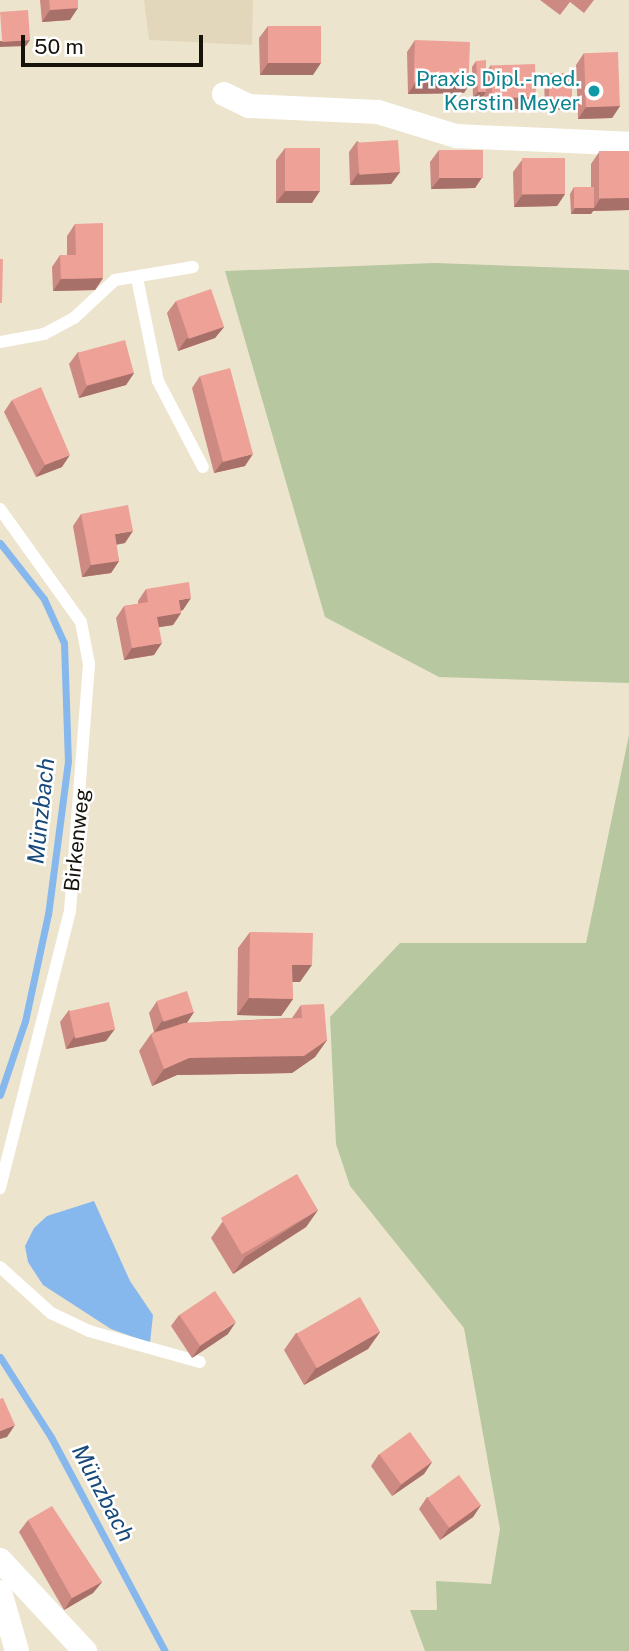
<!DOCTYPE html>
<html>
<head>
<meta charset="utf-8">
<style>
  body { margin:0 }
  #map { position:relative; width:629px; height:1651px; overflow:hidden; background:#ede4ce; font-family:"Public Sans",sans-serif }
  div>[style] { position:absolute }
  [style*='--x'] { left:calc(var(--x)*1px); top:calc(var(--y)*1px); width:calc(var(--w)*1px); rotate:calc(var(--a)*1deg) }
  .built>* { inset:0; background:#e3d7bb }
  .green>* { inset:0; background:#b7c79f }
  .water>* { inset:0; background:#87b8ed }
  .stream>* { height:7px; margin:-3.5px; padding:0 3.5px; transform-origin:3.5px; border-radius:3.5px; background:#87b8ed }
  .service>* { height:12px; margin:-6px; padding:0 6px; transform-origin:6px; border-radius:6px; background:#fff }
  .minor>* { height:24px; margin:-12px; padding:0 12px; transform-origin:12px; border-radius:12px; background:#fff }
  .wall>* { inset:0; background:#cd8a82 }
  .shaded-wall>* { inset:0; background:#a7716a }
  .building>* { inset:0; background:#eea197; transform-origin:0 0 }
  .dots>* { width:19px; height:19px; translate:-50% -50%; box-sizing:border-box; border:4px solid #fff; border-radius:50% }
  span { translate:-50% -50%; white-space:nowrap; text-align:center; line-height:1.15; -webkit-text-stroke:5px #fff; paint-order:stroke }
  .culture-label { font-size:21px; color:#0d838f }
  .right { translate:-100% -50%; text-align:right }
  .street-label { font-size:21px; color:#16130b }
  .water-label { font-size:23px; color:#17497a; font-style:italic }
  .scale { position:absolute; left:21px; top:35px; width:182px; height:32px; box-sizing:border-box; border:4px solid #16130b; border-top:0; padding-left:9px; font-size:21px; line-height:24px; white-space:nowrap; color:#16130b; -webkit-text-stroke:5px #fff; paint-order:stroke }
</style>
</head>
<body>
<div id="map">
  <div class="built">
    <i style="clip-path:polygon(144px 0,253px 0,252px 45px,149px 40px)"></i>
  </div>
  <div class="green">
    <i style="clip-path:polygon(435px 263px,629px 270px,629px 683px,439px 677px,325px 617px,225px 271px)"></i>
    <i style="clip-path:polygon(629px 735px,629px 1651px,425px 1651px,410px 1610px,437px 1610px,436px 1581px,491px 1584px,500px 1529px,464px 1328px,350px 1186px,336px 1144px,330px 1017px,400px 943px,586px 943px)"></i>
  </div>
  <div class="water">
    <i style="clip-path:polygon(94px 1201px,130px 1281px,153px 1315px,150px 1343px,111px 1329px,43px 1285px,28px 1262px,25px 1246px,34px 1228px,47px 1216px)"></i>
  </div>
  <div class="stream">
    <i style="--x:0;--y:543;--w:71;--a:51.8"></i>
    <i style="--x:44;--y:599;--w:48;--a:65.6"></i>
    <i style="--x:64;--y:643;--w:118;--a:88.1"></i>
    <i style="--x:68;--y:761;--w:154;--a:97.4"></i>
    <i style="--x:48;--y:914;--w:109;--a:102.1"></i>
    <i style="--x:25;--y:1021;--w:78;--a:108.7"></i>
    <i style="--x:0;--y:1357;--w:95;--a:57.5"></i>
    <i style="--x:51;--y:1437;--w:242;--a:62"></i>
  </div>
  <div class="service">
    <i style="--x:137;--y:278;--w:105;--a:78.5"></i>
    <i style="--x:158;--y:381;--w:97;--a:62.4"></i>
    <i style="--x:0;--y:342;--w:45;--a:-10.3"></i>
    <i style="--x:44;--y:334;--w:34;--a:-28"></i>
    <i style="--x:74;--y:318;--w:56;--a:-42.8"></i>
    <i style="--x:115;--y:280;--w:79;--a:-9.5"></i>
    <i style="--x:0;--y:509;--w:139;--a:54.4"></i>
    <i style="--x:81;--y:622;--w:43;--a:79.2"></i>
    <i style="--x:89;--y:664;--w:248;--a:94.4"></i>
    <i style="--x:70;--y:911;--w:286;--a:104.2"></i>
    <i style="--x:0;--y:1267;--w:69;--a:42"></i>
    <i style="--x:51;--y:1313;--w:42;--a:25.3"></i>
    <i style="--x:89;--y:1331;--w:115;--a:15.6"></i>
  </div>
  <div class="minor">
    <i style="--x:224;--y:94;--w:28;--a:26"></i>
    <i style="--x:249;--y:106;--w:129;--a:2.7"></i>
    <i style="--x:378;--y:112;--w:82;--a:17.1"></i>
    <i style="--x:456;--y:136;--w:173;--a:2.6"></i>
    <i style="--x:0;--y:1560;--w:125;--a:47"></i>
    <i style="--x:0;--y:1592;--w:61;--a:73.9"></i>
  </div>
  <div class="wall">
    <i style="clip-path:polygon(40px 0,78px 0,70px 20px,42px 22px)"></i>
    <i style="clip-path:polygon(540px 0,594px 0,584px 13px,570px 2px,560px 15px)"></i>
    <i style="clip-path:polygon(268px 26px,313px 75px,260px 75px,259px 38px)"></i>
    <i style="clip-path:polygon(415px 40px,464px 93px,408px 94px,407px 52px)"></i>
    <i style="clip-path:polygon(584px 53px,620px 106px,612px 118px,578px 119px,576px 65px)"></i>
    <i style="clip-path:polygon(476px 61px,486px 72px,491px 65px,536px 97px,528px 109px,483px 109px,483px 96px,482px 98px,473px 98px,472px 67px)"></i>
    <i style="clip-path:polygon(549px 73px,569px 109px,545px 110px,544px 79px)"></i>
    <i style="clip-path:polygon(357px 141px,400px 172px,391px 184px,350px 185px,349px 152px)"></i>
    <i style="clip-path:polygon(285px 148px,312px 203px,276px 203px,276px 160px)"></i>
    <i style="clip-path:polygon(439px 150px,483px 176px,475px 188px,431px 189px,430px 162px)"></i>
    <i style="clip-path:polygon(629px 151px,629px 210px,593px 211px,591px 214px,571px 214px,570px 194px,574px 187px,591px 187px,591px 164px,599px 152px)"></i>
    <i style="clip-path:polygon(522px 160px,565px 194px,557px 206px,514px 207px,513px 172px)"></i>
    <i style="clip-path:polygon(75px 224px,103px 278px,95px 290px,53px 291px,52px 267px,60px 255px,67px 255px,67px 236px)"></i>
    <i style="clip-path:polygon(176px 301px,224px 327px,215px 338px,178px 351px,167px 313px)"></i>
    <i style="clip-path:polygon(78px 352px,134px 373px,126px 385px,79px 398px,69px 364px)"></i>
    <i style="clip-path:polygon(200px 376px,245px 466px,214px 473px,192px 388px)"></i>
    <i style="clip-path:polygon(12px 400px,62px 467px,36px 477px,4px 412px)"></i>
    <i style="clip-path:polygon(81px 514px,125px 543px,116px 545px,119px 561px,111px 573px,82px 577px,73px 526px)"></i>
    <i style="clip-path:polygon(146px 589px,183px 610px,181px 611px,181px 613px,173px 625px,159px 627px,154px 655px,124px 660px,116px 618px,124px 606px,138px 604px,138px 601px)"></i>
    <i style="clip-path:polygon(250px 932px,300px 982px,292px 982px,293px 999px,281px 1016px,237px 1015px,238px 948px)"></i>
    <i style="clip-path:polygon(157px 1001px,194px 1012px,187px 1023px,292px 1018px,301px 1005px,327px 1040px,315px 1057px,292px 1073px,177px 1075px,152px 1086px,139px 1051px,151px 1034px,154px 1032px,149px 1013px)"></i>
    <i style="clip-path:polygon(69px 1010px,106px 1041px,66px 1049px,60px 1022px)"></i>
    <i style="clip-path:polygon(318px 1210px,306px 1227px,233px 1274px,211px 1238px,223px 1221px)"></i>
    <i style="clip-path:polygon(179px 1315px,228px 1334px,192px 1358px,171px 1326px)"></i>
    <i style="clip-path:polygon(380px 1332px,368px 1349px,304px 1385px,284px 1350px,296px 1333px)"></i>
    <i style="clip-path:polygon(379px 1454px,432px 1462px,424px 1474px,392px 1496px,371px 1466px)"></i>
    <i style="clip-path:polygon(427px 1497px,481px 1505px,473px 1517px,440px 1540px,419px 1509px)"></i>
    <i style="clip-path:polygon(28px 1520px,102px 1582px,93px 1593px,64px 1610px,19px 1532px)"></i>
  </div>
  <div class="shaded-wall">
    <i style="clip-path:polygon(78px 8px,70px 20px,42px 22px,50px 10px)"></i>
    <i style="clip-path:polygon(30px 40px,26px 46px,0 47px,0 41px)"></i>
    <i style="clip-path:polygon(268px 63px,321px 63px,313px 75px,260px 75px)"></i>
    <i style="clip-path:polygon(472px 81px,464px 93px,408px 94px,416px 82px)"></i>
    <i style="clip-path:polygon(478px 92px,486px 92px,482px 98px,473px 98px)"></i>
    <i style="clip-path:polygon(492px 97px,536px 97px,528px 109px,483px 109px)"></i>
    <i style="clip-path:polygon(573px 103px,569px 109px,545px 110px,549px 104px)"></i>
    <i style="clip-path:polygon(620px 106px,612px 118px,578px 119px,586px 107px)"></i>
    <i style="clip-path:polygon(400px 172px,391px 184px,350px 185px,358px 173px)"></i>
    <i style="clip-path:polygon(483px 176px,475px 188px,431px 189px,440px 178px)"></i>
    <i style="clip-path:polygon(285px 191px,320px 191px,312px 203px,276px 203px)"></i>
    <i style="clip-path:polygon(565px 194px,557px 206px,514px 207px,522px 195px)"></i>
    <i style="clip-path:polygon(629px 198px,629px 210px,593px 211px,591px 214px,571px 214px,575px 208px,594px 208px,600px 199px)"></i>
    <i style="clip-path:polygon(103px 278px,95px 290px,53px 291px,61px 279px)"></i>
    <i style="clip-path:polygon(224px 327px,215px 338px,178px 351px,186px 339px)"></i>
    <i style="clip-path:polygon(134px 373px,126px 385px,79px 398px,87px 386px)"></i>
    <i style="clip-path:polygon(253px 454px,245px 466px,214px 473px,223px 461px)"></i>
    <i style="clip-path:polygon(70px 455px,62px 467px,36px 477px,45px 465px)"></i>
    <i style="clip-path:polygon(133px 531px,125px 543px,106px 546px,115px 534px)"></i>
    <i style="clip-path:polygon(119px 561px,111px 573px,82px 577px,91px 565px)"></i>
    <i style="clip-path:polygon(191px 598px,183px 610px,171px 612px,179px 600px)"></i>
    <i style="clip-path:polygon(181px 613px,173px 625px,148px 629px,157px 617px)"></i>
    <i style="clip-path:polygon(162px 643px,154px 655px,124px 660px,132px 648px)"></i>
    <i style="clip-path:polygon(292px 965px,312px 965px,300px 982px,280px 982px)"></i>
    <i style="clip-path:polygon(249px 998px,293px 999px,281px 1016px,237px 1015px)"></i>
    <i style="clip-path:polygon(194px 1012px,186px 1024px,154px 1032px,163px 1020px)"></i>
    <i style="clip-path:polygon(115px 1029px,106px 1041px,66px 1049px,74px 1037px)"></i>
    <i style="clip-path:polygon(327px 1040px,315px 1057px,292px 1073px,177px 1075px,152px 1086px,164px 1069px,189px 1058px)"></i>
    <i style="clip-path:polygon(318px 1210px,306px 1227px,233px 1274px,245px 1257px)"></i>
    <i style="clip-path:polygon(236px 1322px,228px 1334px,192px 1358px,200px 1346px)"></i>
    <i style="clip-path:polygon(380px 1332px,368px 1349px,304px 1385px,316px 1368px)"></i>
    <i style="clip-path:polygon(15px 1425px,7px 1437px,0 1439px,0 1431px)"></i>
    <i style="clip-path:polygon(432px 1462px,424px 1474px,392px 1496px,401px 1485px)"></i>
    <i style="clip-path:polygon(481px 1505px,473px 1517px,440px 1540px,449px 1528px)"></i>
    <i style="clip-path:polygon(102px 1582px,93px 1593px,64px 1610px,72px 1598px)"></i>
  </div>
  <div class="building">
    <i style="clip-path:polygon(49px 0,78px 0,78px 8px,50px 10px)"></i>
    <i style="left:28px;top:10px;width:30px;height:28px;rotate:86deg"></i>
    <i style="left:268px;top:26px;width:53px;height:37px"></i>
    <i style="left:415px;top:40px;width:55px;height:42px;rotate:2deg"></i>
    <i style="left:618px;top:52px;width:54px;height:34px;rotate:88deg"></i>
    <i style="clip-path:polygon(486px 60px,486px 92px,478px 92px,476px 61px)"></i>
    <i style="left:535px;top:64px;width:33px;height:44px;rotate:88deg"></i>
    <i style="left:549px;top:73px;width:23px;height:31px"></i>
    <i style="left:398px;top:140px;width:32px;height:41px;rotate:86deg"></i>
    <i style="left:285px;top:148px;width:35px;height:43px"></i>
    <i style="left:439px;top:150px;width:44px;height:28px"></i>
    <i style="left:629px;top:151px;width:47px;height:30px;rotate:90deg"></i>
    <i style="left:565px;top:158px;width:36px;height:43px;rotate:90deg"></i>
    <i style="left:574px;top:187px;width:20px;height:21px"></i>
    <i style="clip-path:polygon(103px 223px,103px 278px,61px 279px,60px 255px,76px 255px,75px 224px)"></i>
    <i style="clip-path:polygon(0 259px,3px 259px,2px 303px,0 303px)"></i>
    <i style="left:211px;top:289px;width:40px;height:37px;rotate:71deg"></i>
    <i style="left:125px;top:340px;width:34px;height:49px;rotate:75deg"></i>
    <i style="left:230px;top:368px;width:89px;height:31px;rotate:75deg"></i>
    <i style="clip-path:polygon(41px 387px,70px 455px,45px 465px,12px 400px)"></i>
    <i style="clip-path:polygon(128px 505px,133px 531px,115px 534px,119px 561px,91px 565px,81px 514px)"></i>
    <i style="clip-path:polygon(189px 582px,191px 598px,179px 600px,181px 613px,157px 617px,162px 643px,132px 648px,124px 606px,148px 602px,146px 589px)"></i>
    <i style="clip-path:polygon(250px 932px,313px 933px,312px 965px,292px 965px,293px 999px,249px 998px)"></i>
    <i style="left:187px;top:991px;width:22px;height:32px;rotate:72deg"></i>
    <i style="left:109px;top:1002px;width:28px;height:41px;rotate:77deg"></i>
    <i style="clip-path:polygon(324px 1004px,327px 1040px,304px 1056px,189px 1058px,164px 1069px,151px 1034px,184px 1023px,302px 1018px,301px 1005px)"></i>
    <i style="left:297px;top:1174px;width:42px;height:88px;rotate:60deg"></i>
    <i style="left:215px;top:1291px;width:37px;height:43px;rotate:56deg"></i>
    <i style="left:360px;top:1297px;width:40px;height:73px;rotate:60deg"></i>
    <i style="clip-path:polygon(3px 1398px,15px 1425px,0 1431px,0 1399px)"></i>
    <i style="left:410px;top:1432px;width:37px;height:38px;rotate:54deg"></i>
    <i style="left:459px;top:1475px;width:37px;height:39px;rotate:54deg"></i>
    <i style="clip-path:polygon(52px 1506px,102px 1582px,72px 1598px,28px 1520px)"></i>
  </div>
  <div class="dots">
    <i style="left:594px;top:91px;background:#0f9aa8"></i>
  </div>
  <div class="culture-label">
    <span class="right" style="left:580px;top:91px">Praxis Dipl.-med.<br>Kerstin Meyer</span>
  </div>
  <div class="street-label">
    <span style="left:77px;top:840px;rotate:-84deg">Birkenweg</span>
  </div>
  <div class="water-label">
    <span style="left:41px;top:811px;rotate:-84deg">Münzbach</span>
    <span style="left:103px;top:1493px;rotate:62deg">Münzbach</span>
  </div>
  <div class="scale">50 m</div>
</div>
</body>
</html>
